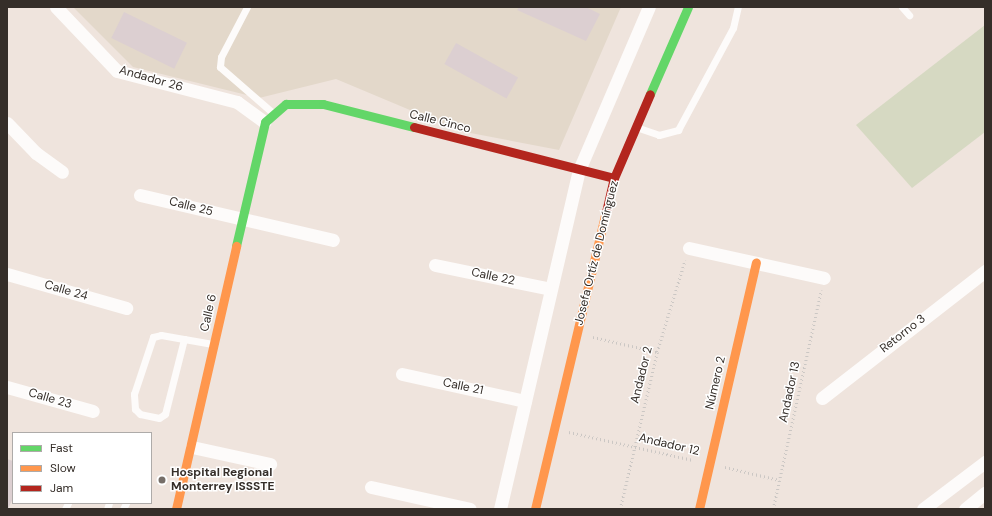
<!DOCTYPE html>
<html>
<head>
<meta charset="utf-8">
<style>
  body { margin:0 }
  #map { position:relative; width:992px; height:516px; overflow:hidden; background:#efe4dd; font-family:"DM Sans",sans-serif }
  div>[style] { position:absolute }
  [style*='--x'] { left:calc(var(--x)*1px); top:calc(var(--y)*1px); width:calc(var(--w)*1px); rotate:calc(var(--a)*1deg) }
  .education>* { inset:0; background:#e3d8ca }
  .green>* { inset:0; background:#d6d9c2 }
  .building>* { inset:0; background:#dccfd1; transform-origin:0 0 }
  .path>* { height:2.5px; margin-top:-1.25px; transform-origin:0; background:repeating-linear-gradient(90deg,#cbc7c4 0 1px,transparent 0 4px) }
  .lane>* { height:7px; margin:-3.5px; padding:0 3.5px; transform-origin:3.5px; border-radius:3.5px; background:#fdfbfa }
  .street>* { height:13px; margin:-6.5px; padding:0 6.5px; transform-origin:6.5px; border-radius:6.5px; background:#fdfbfa }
  .fast>* { height:9px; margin:-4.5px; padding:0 4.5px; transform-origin:4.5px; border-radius:4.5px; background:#63d668 }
  .slow>* { height:9px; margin:-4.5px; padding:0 4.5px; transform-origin:4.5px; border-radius:4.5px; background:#ff974d }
  .jam>* { height:9px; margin:-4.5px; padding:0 4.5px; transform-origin:4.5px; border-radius:4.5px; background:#b3261e }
  .dots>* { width:11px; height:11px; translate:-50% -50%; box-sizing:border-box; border:2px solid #fff; border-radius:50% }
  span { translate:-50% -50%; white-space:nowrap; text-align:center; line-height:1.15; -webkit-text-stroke:3px #fff; paint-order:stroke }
  .street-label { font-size:12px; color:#352e29 }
  .poi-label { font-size:12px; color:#352e29; font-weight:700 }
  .left { translate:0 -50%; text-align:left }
  .frame { position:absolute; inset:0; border:8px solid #352e29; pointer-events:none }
  .legend { position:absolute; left:12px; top:432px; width:140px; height:72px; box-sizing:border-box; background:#fff; border:1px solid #aeaba9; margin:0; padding:5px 7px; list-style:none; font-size:12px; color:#352e29 }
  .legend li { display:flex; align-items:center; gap:8px; height:20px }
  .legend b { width:20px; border:1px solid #aeaba9 }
</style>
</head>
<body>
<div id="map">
  <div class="education">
    <i style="clip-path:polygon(73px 7px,621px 7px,559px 150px,460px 131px,336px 79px,259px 98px,133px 67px)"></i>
  </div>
  <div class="green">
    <i style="clip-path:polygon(985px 25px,985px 132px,912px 188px,856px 125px)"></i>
  </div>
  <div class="building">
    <i style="clip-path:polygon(519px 7px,586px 7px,600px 14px,586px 41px,517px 10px)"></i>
    <i style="left:124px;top:12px;width:70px;height:29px;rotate:26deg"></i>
    <i style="left:456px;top:43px;width:71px;height:24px;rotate:29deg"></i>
    <i style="clip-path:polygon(7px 459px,13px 461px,13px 498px,8px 509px)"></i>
  </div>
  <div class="path">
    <i style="--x:593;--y:337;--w:66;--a:13.2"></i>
    <i style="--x:569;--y:432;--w:127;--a:12.7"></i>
    <i style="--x:725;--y:467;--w:56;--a:13.5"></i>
    <i style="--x:620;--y:509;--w:161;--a:-76.7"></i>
    <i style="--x:657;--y:352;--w:96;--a:-73.1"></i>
    <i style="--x:773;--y:509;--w:224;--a:-77.6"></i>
  </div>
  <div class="lane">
    <i style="--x:247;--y:7;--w:56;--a:117.5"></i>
    <i style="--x:221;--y:57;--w:10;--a:96"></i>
    <i style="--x:220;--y:67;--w:72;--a:41"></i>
    <i style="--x:902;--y:7;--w:11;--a:49"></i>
    <i style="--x:636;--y:127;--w:24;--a:19"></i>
    <i style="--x:659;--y:135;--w:20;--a:-15"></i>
    <i style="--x:678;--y:130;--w:116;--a:-61.7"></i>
    <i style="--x:733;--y:28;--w:22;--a:-77"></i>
    <i style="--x:184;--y:339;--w:77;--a:104.2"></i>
    <i style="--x:165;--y:414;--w:7;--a:146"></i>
    <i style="--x:159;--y:418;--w:19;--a:-168"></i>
    <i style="--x:140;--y:414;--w:7;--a:-135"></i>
    <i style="--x:135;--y:409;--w:15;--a:-94"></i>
    <i style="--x:134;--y:394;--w:60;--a:-71.6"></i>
    <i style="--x:153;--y:337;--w:8;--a:-14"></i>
    <i style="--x:161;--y:335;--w:23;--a:10"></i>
    <i style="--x:184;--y:339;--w:29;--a:10"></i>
    <i style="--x:65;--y:509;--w:7;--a:-63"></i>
    <i style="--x:107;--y:509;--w:6;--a:-72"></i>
    <i style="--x:123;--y:509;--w:7;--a:-63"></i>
  </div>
  <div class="street">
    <i style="--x:56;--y:7;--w:88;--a:46.4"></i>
    <i style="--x:117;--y:71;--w:124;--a:14.5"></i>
    <i style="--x:237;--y:102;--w:34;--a:36"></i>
    <i style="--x:7;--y:123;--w:42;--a:46"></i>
    <i style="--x:36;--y:153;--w:32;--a:36"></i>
    <i style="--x:140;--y:195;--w:198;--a:13.1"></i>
    <i style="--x:689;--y:248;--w:138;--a:12.5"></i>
    <i style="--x:435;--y:265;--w:118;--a:11.7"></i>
    <i style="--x:7;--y:274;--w:124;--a:15.9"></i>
    <i style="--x:402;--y:374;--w:126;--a:12.4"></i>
    <i style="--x:7;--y:387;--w:89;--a:15.6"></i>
    <i style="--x:822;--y:398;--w:207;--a:-37.9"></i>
    <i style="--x:192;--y:447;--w:80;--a:12.3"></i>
    <i style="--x:371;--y:487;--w:101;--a:12.5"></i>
    <i style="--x:500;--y:509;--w:348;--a:-76.9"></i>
    <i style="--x:579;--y:170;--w:177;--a:-66.8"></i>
    <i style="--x:923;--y:509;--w:78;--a:-37.2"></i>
    <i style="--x:965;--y:509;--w:26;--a:-39"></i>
  </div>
  <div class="fast">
    <i style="--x:650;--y:94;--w:95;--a:-66.4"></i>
    <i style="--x:236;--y:246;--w:127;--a:-76.8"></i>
    <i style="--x:265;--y:122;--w:28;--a:-41"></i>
    <i style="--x:286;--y:104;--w:37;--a:0"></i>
    <i style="--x:323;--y:104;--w:94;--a:14.2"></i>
  </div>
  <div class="slow">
    <i style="--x:176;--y:509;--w:270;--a:-77.1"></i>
    <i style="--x:535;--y:509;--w:305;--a:-76.6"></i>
    <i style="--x:699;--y:509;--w:253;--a:-77"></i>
  </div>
  <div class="jam">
    <i style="--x:414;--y:127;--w:206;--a:14.3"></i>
    <i style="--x:606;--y:212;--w:35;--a:-77"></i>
    <i style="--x:614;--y:178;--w:91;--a:-66.8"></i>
  </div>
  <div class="dots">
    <i style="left:162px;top:480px;background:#766e68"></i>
  </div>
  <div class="street-label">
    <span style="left:151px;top:79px;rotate:16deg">Andador 26</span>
    <span style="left:440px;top:122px;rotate:14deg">Calle Cinco</span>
    <span style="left:191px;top:207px;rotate:14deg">Calle 25</span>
    <span style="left:597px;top:253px;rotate:-76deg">Josefa Ortíz de Domínguez</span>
    <span style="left:493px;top:277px;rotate:12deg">Calle 22</span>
    <span style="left:66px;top:291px;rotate:16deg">Calle 24</span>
    <span style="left:209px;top:313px;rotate:-77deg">Calle 6</span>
    <span style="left:903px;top:334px;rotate:-38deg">Retorno 3</span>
    <span style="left:642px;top:375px;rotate:-76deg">Andador 2</span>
    <span style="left:716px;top:383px;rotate:-77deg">Número 2</span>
    <span style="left:463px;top:387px;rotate:12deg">Calle 21</span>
    <span style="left:790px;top:392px;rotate:-78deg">Andador 13</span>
    <span style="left:50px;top:399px;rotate:16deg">Calle 23</span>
    <span style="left:669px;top:445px;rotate:13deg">Andador 12</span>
  </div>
  <div class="poi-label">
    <span class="left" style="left:171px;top:480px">Hospital Regional<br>Monterrey ISSSTE</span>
  </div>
  <div class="frame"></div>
  <ul class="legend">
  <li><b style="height:5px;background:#63d668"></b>Fast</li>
  <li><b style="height:5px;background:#ff974d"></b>Slow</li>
  <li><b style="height:5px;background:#b3261e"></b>Jam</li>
  </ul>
</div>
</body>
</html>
